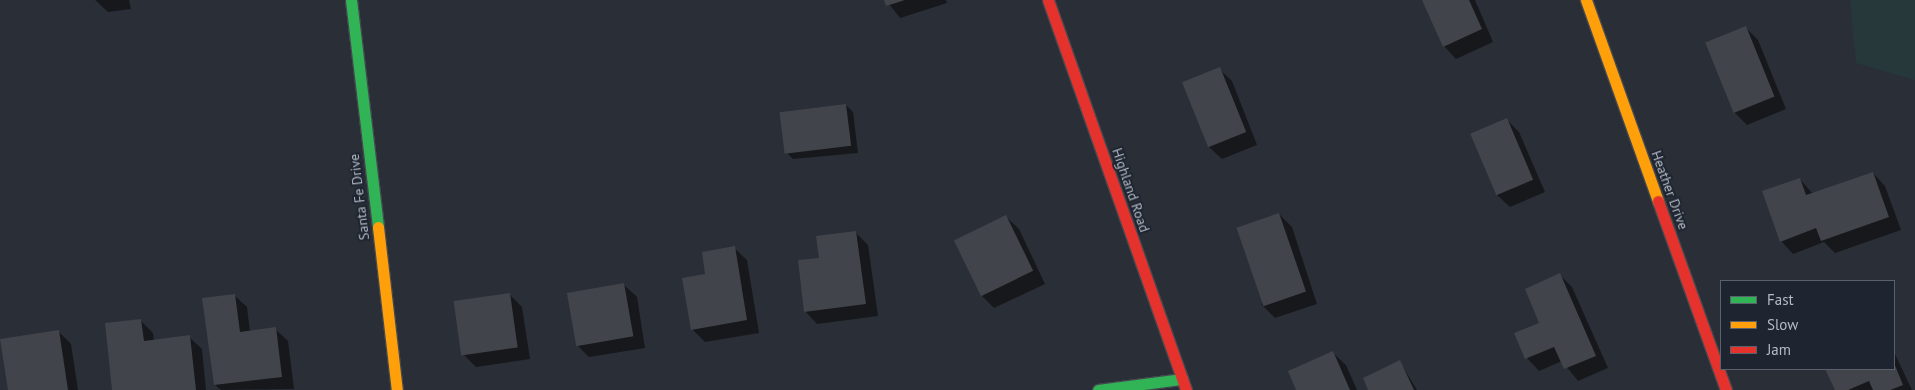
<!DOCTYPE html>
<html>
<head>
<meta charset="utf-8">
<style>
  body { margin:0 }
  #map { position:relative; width:1915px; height:390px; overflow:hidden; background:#2a2e36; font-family:"PT Sans",sans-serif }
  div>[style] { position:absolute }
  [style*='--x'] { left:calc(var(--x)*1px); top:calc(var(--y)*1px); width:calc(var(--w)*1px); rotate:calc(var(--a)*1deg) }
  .green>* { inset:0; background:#27383b }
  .shadow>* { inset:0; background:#0007 }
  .building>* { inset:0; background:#41444a; transform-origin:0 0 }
  .roads { filter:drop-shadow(1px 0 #454950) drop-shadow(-1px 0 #454950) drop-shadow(0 1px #454950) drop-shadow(0 -1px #454950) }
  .fast>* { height:11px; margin:-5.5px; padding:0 5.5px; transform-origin:5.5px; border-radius:5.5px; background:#30b455 }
  .slow>* { height:11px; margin:-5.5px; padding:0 5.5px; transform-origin:5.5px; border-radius:5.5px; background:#ff9f0a }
  .jam>* { height:11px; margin:-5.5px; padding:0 5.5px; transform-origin:5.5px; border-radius:5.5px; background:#e5322d }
  span { translate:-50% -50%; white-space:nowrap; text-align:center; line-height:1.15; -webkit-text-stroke:4px #1e2530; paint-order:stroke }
  .street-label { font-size:14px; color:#b4bbc6 }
  .legend { position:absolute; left:1720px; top:280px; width:175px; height:90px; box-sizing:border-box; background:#1e2530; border:1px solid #5a616c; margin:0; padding:6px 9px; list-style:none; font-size:15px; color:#b4bbc6 }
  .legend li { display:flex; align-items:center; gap:10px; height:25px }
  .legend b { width:25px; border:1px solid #5a616c }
</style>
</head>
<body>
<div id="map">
  <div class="green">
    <i style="clip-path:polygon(1850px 0,1915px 0,1915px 80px,1856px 63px)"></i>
  </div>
  <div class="shadow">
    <i style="clip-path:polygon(95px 0,129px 0,131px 9px,108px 12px)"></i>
    <i style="clip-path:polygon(886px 0,946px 0,947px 3px,900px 18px)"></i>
    <i style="clip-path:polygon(1424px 0,1475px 0,1493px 42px,1456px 59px,1444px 46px)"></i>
    <i style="clip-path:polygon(1746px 28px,1758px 40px,1786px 109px,1747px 125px,1734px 112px)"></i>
    <i style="clip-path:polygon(1219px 69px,1232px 81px,1257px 145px,1222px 159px,1209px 147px,1184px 83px)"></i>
    <i style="clip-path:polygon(846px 105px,853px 112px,858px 153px,793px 159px,786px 152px)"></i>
    <i style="clip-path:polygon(1506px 119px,1519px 132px,1545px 192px,1510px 207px,1497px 195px,1472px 134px)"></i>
    <i style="clip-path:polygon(1873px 173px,1885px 186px,1901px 230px,1835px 253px,1824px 242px,1793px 254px,1781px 241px,1800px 179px,1813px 194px)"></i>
    <i style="clip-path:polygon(1279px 214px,1292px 227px,1317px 304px,1275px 318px,1262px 305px)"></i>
    <i style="clip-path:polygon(1006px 217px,1019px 229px,1045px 284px,994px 308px,982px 296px)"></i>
    <i style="clip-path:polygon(856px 233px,868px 245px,878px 316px,817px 324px,805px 311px,821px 259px)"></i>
    <i style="clip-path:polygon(734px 248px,747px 260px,759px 333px,705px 342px,692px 329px,707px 275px)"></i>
    <i style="clip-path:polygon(1560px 275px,1572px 287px,1608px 368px,1578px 381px,1562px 361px,1539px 371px,1527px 358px)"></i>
    <i style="clip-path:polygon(624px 285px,637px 297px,645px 348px,589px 357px,576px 344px)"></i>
    <i style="clip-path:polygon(509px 294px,522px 307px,530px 359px,476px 367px,463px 354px)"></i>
    <i style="clip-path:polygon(234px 295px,247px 307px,250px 332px,275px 329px,288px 341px,294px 389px,221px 390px,215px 385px)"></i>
    <i style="clip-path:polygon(141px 321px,153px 333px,154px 341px,189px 337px,202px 349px,206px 390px,114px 390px)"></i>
    <i style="clip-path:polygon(59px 332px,71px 344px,78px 390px,9px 390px)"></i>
    <i style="clip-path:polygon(1894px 352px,1912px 390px,1836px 390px,1827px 369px,1894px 369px)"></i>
    <i style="clip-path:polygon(1333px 353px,1346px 365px,1357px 390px,1297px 390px)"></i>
    <i style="clip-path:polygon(1400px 362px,1417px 390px,1370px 390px)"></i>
  </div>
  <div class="building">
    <i style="clip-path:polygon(884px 0,905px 0,886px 6px)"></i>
    <i style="clip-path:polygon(1422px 0,1469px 0,1482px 29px,1443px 47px)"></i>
    <i style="left:1746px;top:26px;width:76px;height:44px;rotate:68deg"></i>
    <i style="left:1220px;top:67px;width:70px;height:41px;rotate:68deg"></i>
    <i style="left:846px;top:104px;width:42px;height:67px;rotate:83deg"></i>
    <i style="left:1507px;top:118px;width:67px;height:40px;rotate:67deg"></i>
    <i style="clip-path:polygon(1873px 172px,1889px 217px,1821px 241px,1816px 228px,1780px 242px,1762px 191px,1800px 178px,1806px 195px)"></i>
    <i style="left:1279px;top:213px;width:83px;height:45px;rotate:71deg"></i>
    <i style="left:1006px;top:215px;width:62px;height:58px;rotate:64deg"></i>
    <i style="clip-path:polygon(856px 231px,866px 304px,804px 312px,798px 260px,819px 258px,816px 236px)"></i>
    <i style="clip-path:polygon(735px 246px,747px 320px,691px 330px,682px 278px,705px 274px,702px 252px)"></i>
    <i style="clip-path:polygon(1560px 273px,1596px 356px,1564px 369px,1554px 347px,1525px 359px,1514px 333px,1539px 323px,1525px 289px)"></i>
    <i style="left:624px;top:283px;width:54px;height:58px;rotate:80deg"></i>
    <i style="left:510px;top:293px;width:55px;height:57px;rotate:82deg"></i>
    <i style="clip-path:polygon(235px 294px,240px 332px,276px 327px,282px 377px,214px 385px,202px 298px)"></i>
    <i style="clip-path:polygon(141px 319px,144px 341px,190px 335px,196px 390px,112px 390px,105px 323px)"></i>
    <i style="clip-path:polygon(59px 330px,68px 390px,8px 390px,0 339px)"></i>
    <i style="clip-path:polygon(1333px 351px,1350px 390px,1296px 390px,1288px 371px)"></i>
    <i style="clip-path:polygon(1400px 360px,1414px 390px,1368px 390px,1363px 378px)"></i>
    <i style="clip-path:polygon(1894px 363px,1903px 385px,1890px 390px,1873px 390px,1869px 381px,1848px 390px,1835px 390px,1825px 369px,1894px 369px)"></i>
  </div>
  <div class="roads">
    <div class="fast">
      <i style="--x:351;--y:0;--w:229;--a:83.2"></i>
      <i style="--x:1098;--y:390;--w:85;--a:-7.5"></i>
    </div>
    <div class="slow">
      <i style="--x:1586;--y:0;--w:214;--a:70.3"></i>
      <i style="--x:378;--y:227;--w:164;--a:83.4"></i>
    </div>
    <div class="jam">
      <i style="--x:1048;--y:0;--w:414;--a:70.5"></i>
      <i style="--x:1658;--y:201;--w:201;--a:70.2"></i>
    </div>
  </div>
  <div class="street-label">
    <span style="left:1131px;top:190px;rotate:71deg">Highland Road</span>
    <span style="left:1670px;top:190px;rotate:70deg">Heather Drive</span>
    <span style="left:359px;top:197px;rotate:-97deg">Santa Fe Drive</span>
  </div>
  <ul class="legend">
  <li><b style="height:6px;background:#30b455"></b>Fast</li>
  <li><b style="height:6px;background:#ff9f0a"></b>Slow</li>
  <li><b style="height:6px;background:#e5322d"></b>Jam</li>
  </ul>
</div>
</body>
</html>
